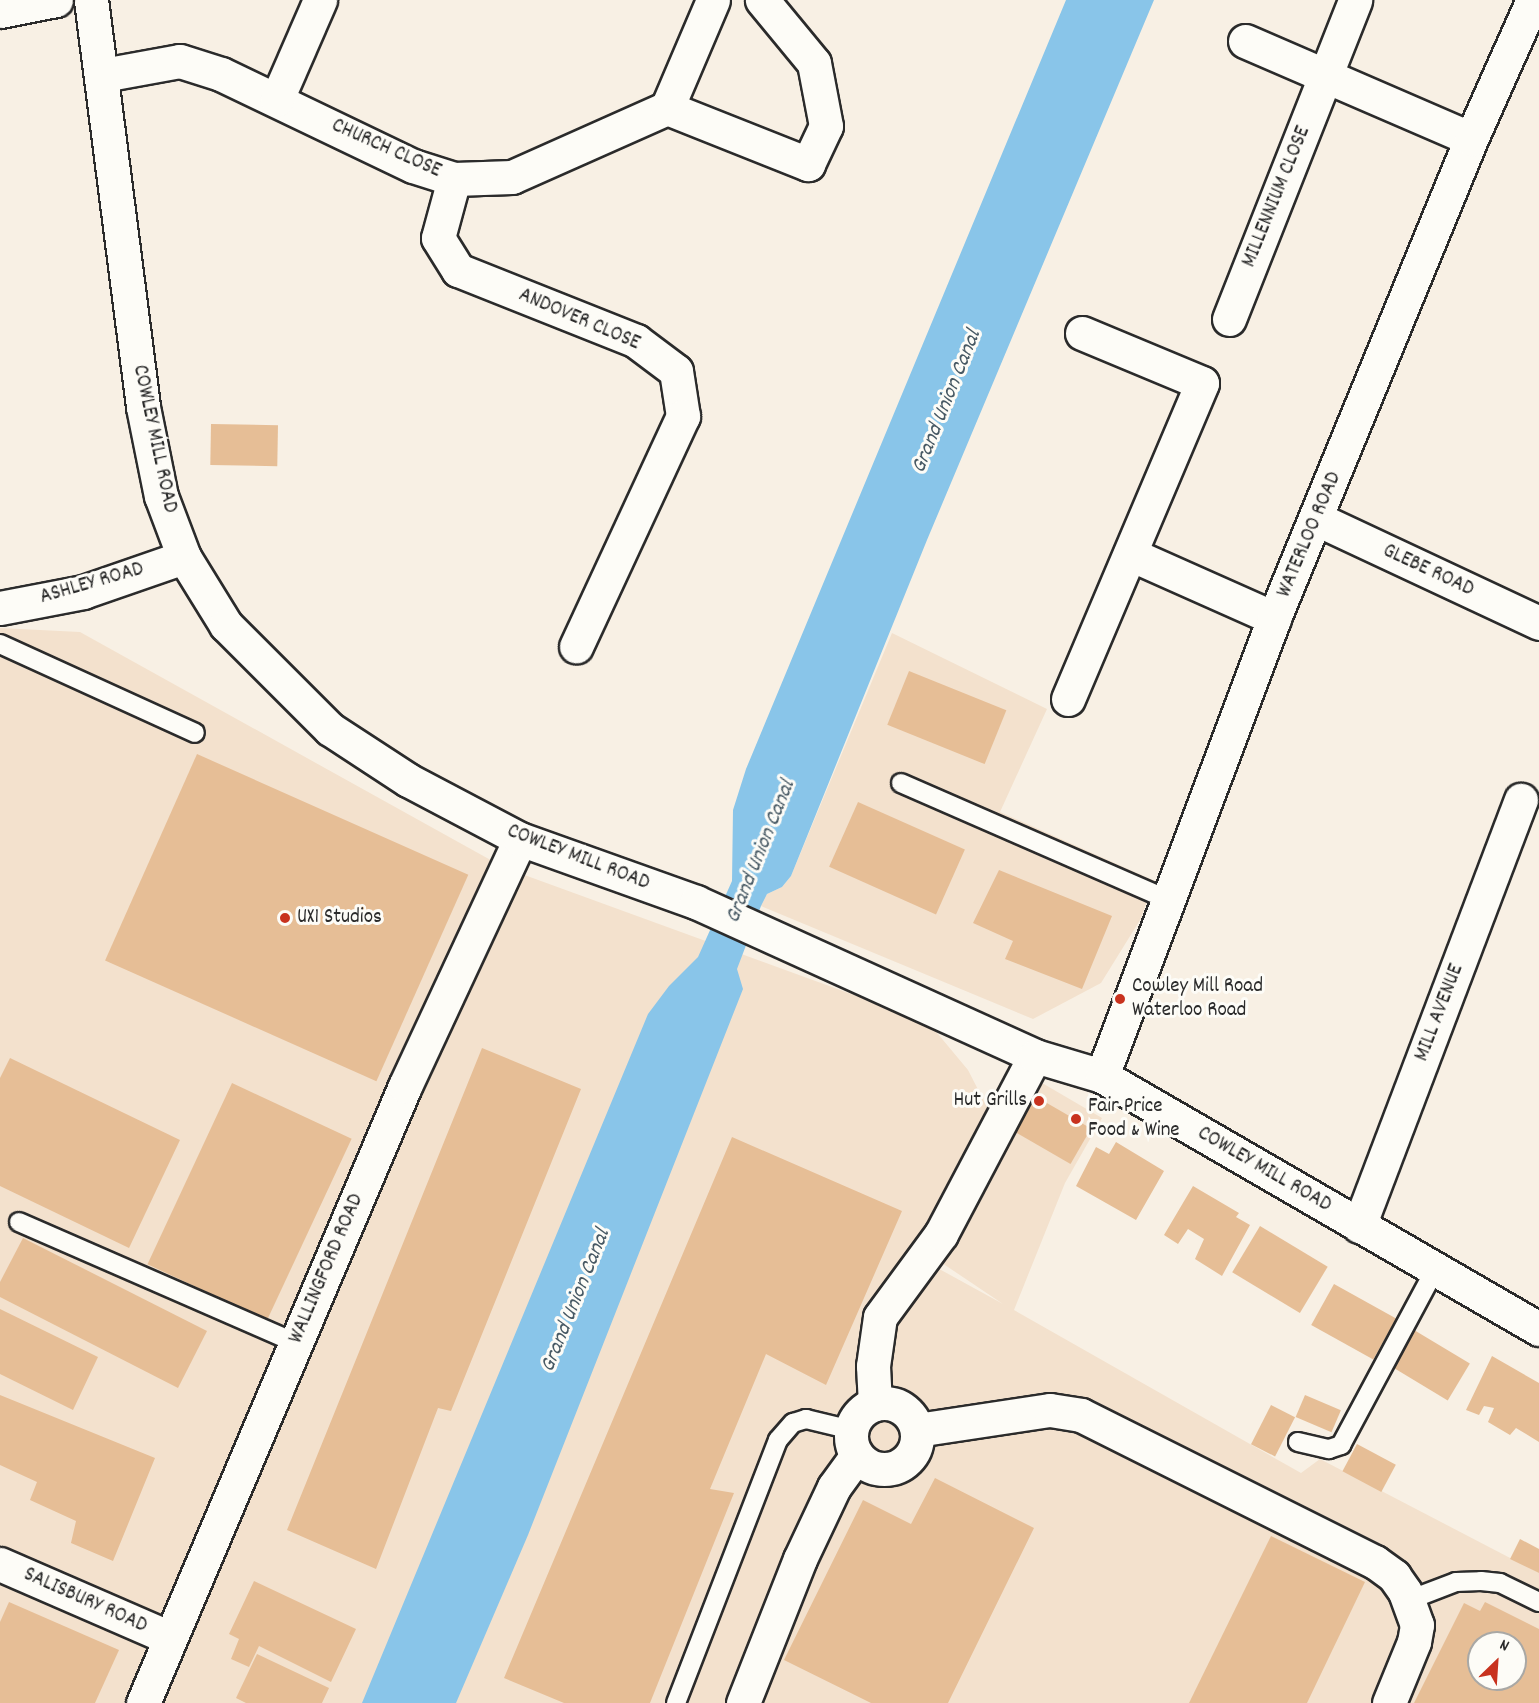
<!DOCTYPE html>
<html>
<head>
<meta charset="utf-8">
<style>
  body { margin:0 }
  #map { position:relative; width:1539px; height:1703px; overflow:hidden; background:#f8f0e4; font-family:Dekko,sans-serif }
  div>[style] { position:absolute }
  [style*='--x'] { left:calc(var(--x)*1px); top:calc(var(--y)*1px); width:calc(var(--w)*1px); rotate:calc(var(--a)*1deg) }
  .built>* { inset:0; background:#f3e1cd }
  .water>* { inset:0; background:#89c5e9 }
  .building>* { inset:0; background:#e6be96; transform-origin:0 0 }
  .roads { filter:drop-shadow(2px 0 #2b2b2b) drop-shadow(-2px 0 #2b2b2b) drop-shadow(0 2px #2b2b2b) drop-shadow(0 -2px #2b2b2b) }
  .lane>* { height:18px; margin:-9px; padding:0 9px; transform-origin:9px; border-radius:9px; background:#fdfcf7 }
  .street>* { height:33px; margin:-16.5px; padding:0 16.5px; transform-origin:16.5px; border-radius:16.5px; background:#fdfcf7 }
  .street>.ring { margin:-16.5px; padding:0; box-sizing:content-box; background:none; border:33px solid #fdfcf7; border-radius:50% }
  .secondary>* { height:33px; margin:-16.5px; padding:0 16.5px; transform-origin:16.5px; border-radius:16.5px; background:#fdfcf7 }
  .dots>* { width:16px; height:16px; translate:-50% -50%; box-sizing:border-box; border:3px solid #fdfcf7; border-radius:50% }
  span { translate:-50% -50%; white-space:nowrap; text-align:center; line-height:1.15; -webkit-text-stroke:6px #fdfcf7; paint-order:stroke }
  .street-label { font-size:21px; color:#2b2b2b }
  .poi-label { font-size:21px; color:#2b2b2b }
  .left { translate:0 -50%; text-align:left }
  .right { translate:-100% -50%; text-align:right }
  .water-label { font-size:22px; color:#475964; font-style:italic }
  .north { position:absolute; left:1467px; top:1631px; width:60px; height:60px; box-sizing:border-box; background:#fdfcf7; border:2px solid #a9a8a5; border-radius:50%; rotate:25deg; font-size:16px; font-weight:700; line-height:24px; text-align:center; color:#2b2b2b }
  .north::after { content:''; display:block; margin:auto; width:21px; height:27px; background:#c8321e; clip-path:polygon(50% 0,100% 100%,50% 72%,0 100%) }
</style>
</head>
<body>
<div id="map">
  <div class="built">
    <i style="clip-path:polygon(evenodd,0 628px,80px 632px,505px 868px,928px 1022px,968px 1070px,988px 1109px,912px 1254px,1003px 1304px,942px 1263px,1037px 1080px,1102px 1118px,1065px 1183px,1014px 1310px,1301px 1473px,1320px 1459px,1539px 1573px,1539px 1703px,0 1703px,0 628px,1479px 1643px,1515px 1643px,1515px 1679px,1479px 1679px,1479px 1643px)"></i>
    <i style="clip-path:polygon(892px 633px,1047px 709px,1000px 812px,1155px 881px,1140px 920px,1101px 983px,1033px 1019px,761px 906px,767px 894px,782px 887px,791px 876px)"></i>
  </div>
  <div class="water">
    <i style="clip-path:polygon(1066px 0,1154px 0,927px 540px,791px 876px,782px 887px,767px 894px,761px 906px,737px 969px,743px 989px,528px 1535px,456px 1703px,362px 1703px,648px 1014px,669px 986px,698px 957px,732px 881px,733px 810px,746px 769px)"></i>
  </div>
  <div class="building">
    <i style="left:211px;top:424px;width:67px;height:41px;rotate:1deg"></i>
    <i style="left:909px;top:671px;width:105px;height:58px;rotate:22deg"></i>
    <i style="left:197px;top:754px;width:297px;height:226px;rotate:24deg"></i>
    <i style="left:858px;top:802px;width:117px;height:71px;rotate:24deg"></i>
    <i style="clip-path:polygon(999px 870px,1112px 916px,1082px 989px,1005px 959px,1013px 941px,973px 923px)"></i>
    <i style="clip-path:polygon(482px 1048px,581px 1089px,451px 1411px,438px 1408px,376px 1569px,287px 1530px)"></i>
    <i style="clip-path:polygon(10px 1058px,180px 1140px,129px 1248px,0 1186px,0 1078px)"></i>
    <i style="left:232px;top:1083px;width:132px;height:200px;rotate:25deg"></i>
    <i style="left:1033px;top:1095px;width:67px;height:41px;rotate:30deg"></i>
    <i style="clip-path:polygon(732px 1137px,902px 1211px,826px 1385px,766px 1354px,710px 1489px,734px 1493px,650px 1703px,564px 1703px,504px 1678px)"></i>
    <i style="clip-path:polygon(1116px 1142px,1164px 1171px,1136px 1220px,1076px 1186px,1096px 1147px,1109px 1154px)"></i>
    <i style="clip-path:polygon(1193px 1186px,1239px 1213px,1236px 1217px,1250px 1225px,1222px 1276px,1195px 1259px,1204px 1239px,1188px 1229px,1178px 1244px,1164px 1235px)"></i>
    <i style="left:1260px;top:1226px;width:79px;height:54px;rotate:31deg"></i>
    <i style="clip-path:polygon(23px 1238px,207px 1331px,178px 1388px,0 1297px,0 1282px)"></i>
    <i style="left:1334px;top:1284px;width:71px;height:47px;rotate:29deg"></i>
    <i style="clip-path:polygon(0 1309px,98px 1357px,73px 1410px,0 1374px)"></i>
    <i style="left:1409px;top:1327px;width:71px;height:43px;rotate:31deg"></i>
    <i style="clip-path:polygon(1492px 1356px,1539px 1383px,1539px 1442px,1516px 1428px,1510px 1435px,1488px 1422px,1494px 1408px,1484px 1406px,1479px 1415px,1466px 1410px)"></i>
    <i style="clip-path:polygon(0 1395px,155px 1458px,113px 1561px,71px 1543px,76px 1521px,30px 1500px,37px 1482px,0 1465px)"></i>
    <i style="left:1305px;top:1395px;width:39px;height:24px;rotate:23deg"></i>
    <i style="left:1271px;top:1405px;width:27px;height:44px;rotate:27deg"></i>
    <i style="left:1357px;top:1444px;width:44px;height:31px;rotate:28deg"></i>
    <i style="clip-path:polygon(935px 1478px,1034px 1528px,948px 1703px,871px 1703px,784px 1660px,863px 1500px,911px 1524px)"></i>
    <i style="clip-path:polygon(1271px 1536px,1365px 1582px,1307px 1703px,1189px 1703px)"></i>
    <i style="clip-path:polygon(1520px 1539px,1539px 1549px,1539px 1573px,1510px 1559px)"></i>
    <i style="clip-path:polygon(254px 1581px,356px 1629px,331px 1682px,259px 1646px,249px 1667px,231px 1659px,239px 1639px,229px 1634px)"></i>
    <i style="clip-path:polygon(9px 1602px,119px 1650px,95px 1703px,0 1703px,0 1622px)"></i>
    <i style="clip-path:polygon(evenodd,1485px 1602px,1539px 1629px,1539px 1703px,1414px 1703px,1464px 1603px,1480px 1611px,1485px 1602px,1479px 1643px,1515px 1643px,1515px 1679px,1479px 1679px,1479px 1643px)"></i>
    <i style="clip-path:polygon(257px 1654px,329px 1688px,322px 1703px,246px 1703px,236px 1698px)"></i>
  </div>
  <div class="roads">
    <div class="lane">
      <i style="--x:0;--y:644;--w:214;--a:24.5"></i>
      <i style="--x:901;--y:783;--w:292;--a:23.6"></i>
      <i style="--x:19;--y:1222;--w:302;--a:23.6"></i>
      <i style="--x:1298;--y:1442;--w:32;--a:13"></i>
      <i style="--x:1329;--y:1449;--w:13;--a:-18"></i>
      <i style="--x:1341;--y:1445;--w:199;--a:-61.8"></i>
      <i style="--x:1409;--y:1600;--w:50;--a:-21"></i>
      <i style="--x:1456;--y:1582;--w:25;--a:-2"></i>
      <i style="--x:1481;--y:1581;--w:19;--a:6"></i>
      <i style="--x:1500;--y:1583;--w:43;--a:26"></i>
      <i style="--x:676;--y:1703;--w:282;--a:-68.8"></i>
      <i style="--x:778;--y:1440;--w:23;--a:-49"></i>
      <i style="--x:793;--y:1423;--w:14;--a:-17"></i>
      <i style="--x:806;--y:1419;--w:47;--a:13.4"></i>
    </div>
    <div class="street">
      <i style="--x:0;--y:11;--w:57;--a:-11.1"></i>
      <i style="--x:1245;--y:41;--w:246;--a:23.4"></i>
      <i style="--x:103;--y:75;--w:78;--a:-10.3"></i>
      <i style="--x:180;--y:61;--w:43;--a:17.6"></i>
      <i style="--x:221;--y:74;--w:213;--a:25.6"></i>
      <i style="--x:413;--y:166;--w:43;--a:17.6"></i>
      <i style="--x:454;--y:179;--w:58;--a:-2"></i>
      <i style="--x:512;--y:177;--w:170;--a:-24"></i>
      <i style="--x:667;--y:108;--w:117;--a:-66.9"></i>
      <i style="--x:277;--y:99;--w:108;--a:-66.5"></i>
      <i style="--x:667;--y:108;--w:152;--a:21.7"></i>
      <i style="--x:808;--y:164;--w:42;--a:-64.7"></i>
      <i style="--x:826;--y:126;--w:64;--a:-100.8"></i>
      <i style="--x:814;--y:63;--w:82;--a:-129.5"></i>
      <i style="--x:454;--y:179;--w:61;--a:105.2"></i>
      <i style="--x:438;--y:238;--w:38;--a:58"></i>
      <i style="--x:458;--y:270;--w:192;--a:21.7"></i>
      <i style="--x:636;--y:341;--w:50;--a:36.9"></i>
      <i style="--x:676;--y:371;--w:46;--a:81.2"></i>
      <i style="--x:683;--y:416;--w:254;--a:114.9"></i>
      <i style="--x:1229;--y:319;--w:343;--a:-68.4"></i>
      <i style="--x:1317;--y:519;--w:245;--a:25.1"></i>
      <i style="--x:1130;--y:554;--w:158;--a:24"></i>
      <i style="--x:0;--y:608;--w:85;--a:-10.9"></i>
      <i style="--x:83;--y:592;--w:107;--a:-19.1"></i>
      <i style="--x:1068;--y:699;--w:343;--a:-67"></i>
      <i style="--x:1202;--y:383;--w:130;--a:-157.4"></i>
      <i style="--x:1102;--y:1076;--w:489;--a:-69.4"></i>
      <i style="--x:1274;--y:618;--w:518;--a:-67.64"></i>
      <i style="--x:1471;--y:139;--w:152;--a:-66"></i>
      <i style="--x:1359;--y:1226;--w:456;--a:-69.2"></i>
      <i class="ring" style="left:851px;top:1403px;width:33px;height:33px"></i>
      <i style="--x:875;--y:1404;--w:38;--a:-93"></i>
      <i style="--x:873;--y:1366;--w:49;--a:-81.9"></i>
      <i style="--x:880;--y:1317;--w:103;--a:-53.7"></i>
      <i style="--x:941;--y:1234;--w:201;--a:-62.2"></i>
      <i style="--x:917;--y:1430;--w:134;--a:-8.6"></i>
      <i style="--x:1050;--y:1410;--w:31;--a:9"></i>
      <i style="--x:1081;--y:1415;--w:329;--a:26.6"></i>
      <i style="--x:1375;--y:1562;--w:24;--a:36"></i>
      <i style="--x:1394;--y:1576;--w:19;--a:55"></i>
      <i style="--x:1405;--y:1592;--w:35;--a:70"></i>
      <i style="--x:1417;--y:1625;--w:17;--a:100"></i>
      <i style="--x:1414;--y:1642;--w:66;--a:112.3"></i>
      <i style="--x:0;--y:1564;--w:185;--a:23.5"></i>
      <i style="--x:143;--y:1703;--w:670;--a:-66.99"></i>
      <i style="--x:405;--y:1086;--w:272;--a:-65"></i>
      <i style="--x:743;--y:1703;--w:155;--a:-68.4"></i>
      <i style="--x:800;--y:1559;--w:80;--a:-64.7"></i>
      <i style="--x:834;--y:1487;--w:39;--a:-54"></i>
    </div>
    <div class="secondary">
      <i style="--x:91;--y:0;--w:410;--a:82.7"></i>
      <i style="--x:143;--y:407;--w:91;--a:78.6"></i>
      <i style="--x:161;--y:496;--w:65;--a:69.3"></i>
      <i style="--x:184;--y:557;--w:80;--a:58.3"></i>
      <i style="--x:226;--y:625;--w:147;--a:45"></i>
      <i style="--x:330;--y:729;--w:93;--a:33.2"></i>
      <i style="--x:408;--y:780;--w:127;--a:27.8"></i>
      <i style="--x:520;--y:839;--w:187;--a:19.7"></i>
      <i style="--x:696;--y:902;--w:372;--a:24.4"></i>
      <i style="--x:1035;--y:1056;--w:70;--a:16.6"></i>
      <i style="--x:1102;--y:1076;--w:505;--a:30.07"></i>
    </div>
  </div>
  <div class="dots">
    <i style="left:285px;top:918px;background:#c8321e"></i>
    <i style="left:1120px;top:999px;background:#c8321e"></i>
    <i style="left:1039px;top:1101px;background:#c8321e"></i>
    <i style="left:1076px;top:1119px;background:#c8321e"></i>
  </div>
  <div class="street-label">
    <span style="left:386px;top:149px;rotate:24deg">CHURCH CLOSE</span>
    <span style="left:1277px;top:197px;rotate:-68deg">MILLENNIUM CLOSE</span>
    <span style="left:579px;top:320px;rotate:23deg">ANDOVER CLOSE</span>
    <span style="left:154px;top:439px;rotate:78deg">COWLEY MILL ROAD</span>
    <span style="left:1310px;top:535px;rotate:-67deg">WATERLOO ROAD</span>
    <span style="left:1428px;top:571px;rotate:25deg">GLEBE ROAD</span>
    <span style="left:92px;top:584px;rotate:-16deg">ASHLEY ROAD</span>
    <span style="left:578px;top:858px;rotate:21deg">COWLEY MILL ROAD</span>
    <span style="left:1440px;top:1013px;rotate:-69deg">MILL AVENUE</span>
    <span style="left:1264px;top:1170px;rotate:30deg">COWLEY MILL ROAD</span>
    <span style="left:327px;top:1269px;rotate:-67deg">WALLINGFORD ROAD</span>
    <span style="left:85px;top:1601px;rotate:24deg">SALISBURY ROAD</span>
  </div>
  <div class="poi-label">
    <span class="left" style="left:297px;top:918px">UX1 Studios</span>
    <span class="left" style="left:1132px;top:999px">Cowley Mill Road<br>Waterloo Road</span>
    <span class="right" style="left:1027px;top:1101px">Hut Grills</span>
    <span class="left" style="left:1088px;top:1119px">Fair Price<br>Food &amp; Wine</span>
  </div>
  <div class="water-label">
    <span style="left:947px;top:402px;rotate:-68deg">Grand Union Canal</span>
    <span style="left:761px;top:852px;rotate:-68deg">Grand Union Canal</span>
    <span style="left:576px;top:1301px;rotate:-68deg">Grand Union Canal</span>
  </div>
  <div class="north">N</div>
</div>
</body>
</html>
